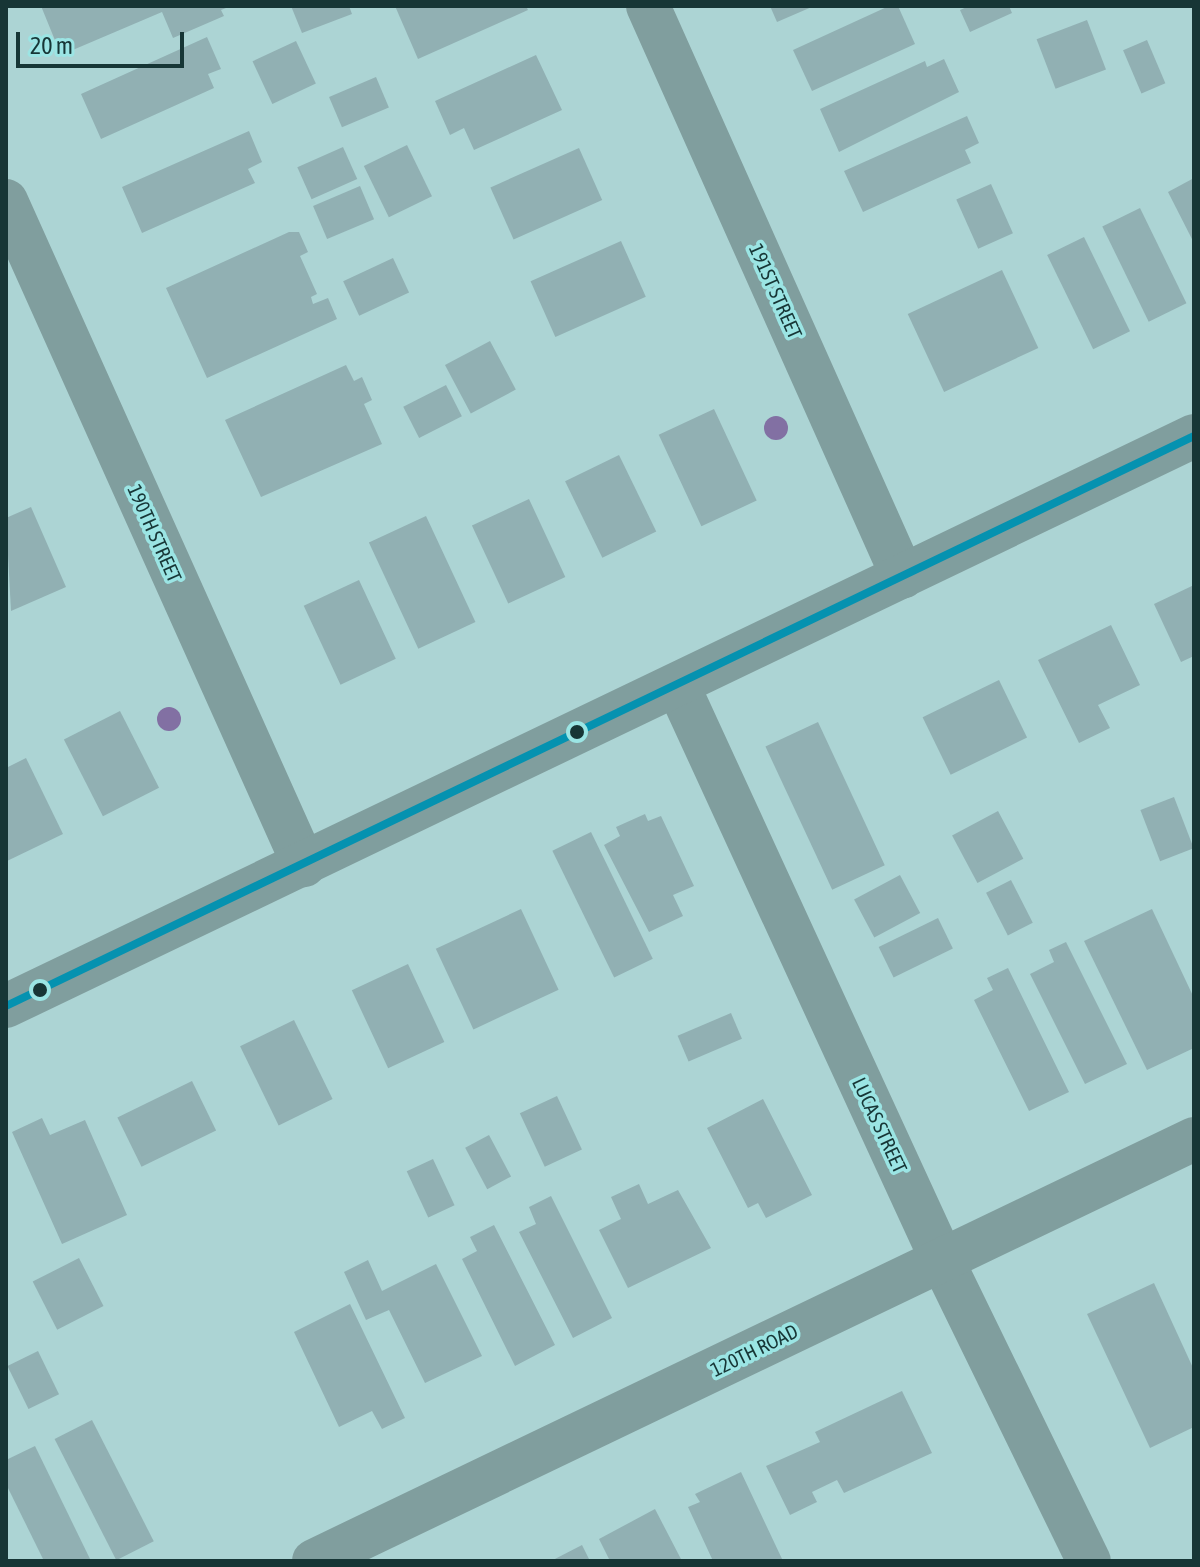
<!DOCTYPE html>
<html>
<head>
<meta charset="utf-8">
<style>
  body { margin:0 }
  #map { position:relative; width:1200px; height:1567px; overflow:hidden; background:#acd4d4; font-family:"Asap Condensed",sans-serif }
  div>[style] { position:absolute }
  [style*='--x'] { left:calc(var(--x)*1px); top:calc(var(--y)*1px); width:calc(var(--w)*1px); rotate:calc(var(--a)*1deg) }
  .building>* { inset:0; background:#91b0b3; transform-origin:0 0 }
  .minor>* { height:44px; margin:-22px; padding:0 22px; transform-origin:22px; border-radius:22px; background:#809e9e }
  .bus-1>* { height:8px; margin:-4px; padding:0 4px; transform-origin:4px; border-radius:4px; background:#0592b0 }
  .trees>* { width:24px; height:24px; margin:-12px; border-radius:50%; background:#8270a3 }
  .dots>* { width:22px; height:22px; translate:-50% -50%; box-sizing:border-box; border:4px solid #9be5e4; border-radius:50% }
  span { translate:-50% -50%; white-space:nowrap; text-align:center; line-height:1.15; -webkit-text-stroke:7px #9be5e4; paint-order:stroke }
  .street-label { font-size:20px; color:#173636 }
  .frame { position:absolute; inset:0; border:8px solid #173636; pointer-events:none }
  .scale { position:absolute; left:16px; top:32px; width:168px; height:36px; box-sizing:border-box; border:4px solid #173636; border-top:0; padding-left:10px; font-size:24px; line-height:28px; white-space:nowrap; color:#173636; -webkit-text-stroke:6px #9be5e4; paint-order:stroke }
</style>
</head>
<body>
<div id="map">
  <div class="building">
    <i style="clip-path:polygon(41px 6px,231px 6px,221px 10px,224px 16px,173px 38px,162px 12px,61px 55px)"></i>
    <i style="clip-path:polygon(291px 6px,349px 6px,352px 14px,302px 33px)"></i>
    <i style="clip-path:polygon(395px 6px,526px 6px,528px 10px,418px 59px)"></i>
    <i style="clip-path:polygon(770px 6px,814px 6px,777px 22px)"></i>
    <i style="clip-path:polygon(889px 6px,898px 6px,915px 44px,812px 91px,793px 50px)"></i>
    <i style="clip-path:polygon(969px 6px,1009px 6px,1012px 13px,970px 32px,960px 10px)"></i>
    <i style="left:1087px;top:20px;width:53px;height:54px;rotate:69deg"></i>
    <i style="clip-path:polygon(207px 37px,221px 69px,208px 74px,214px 88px,101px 139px,81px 94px)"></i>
    <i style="left:1147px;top:40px;width:47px;height:26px;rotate:67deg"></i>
    <i style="left:296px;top:41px;width:47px;height:48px;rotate:65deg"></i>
    <i style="clip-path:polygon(536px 55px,562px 110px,474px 150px,464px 128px,450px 135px,435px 101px)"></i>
    <i style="clip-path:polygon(944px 59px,959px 92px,839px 152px,820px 109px,925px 61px,927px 67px)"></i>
    <i style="left:376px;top:77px;width:33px;height:51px;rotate:67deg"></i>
    <i style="clip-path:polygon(967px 116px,979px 143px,965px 150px,971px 163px,863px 212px,844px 171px)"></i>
    <i style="clip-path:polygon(249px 131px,262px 162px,248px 169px,255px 183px,142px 233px,122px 187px)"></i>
    <i style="left:407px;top:145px;width:57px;height:48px;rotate:64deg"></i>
    <i style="left:343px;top:147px;width:35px;height:50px;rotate:66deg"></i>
    <i style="left:579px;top:148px;width:57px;height:97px;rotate:66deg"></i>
    <i style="clip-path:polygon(1194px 178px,1194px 243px,1168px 192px)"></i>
    <i style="left:991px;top:184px;width:54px;height:38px;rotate:66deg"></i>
    <i style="left:360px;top:186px;width:36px;height:51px;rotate:67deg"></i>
    <i style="left:1140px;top:208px;width:106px;height:42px;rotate:64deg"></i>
    <i style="clip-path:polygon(289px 232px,299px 232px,308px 252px,300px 256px,317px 294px,311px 297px,313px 304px,328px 298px,337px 319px,207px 378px,166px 288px)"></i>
    <i style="left:1084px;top:237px;width:105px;height:41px;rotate:64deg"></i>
    <i style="left:621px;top:241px;width:61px;height:99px;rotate:66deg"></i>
    <i style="left:393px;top:258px;width:38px;height:55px;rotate:65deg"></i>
    <i style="left:1002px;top:270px;width:86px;height:104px;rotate:65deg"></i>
    <i style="left:490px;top:341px;width:55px;height:51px;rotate:62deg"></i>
    <i style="clip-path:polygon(346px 365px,354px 381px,362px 377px,372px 400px,364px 404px,382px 444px,261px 497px,225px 420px)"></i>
    <i style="left:446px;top:385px;width:35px;height:48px;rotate:63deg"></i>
    <i style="left:714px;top:409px;width:101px;height:61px;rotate:65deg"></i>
    <i style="left:619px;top:455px;width:85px;height:60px;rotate:64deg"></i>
    <i style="left:529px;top:499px;width:86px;height:63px;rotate:65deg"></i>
    <i style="clip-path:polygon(31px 507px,66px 587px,11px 611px,6px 518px)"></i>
    <i style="left:426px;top:516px;width:117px;height:63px;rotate:65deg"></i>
    <i style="left:359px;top:580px;width:87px;height:61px;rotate:65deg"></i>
    <i style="clip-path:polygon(1194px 585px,1194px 656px,1181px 662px,1154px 604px)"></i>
    <i style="clip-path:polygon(1111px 625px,1140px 685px,1098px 705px,1110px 728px,1079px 743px,1038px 660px)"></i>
    <i style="left:999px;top:680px;width:64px;height:85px;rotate:64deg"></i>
    <i style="left:120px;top:711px;width:86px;height:63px;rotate:63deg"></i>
    <i style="left:818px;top:722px;width:158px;height:58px;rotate:65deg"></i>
    <i style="clip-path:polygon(26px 758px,63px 834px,7px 861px,6px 768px)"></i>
    <i style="left:1174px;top:797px;width:55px;height:36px;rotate:69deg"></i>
    <i style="left:998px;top:811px;width:54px;height:52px;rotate:62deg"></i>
    <i style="clip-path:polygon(645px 814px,648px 821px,661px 816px,694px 886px,673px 895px,683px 916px,649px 932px,604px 845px,620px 836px,616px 827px)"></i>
    <i style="left:591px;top:832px;width:141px;height:43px;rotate:64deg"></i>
    <i style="left:900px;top:875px;width:43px;height:52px;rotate:62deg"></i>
    <i style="left:1011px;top:880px;width:48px;height:28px;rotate:63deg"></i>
    <i style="left:521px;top:909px;width:89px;height:94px;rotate:65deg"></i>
    <i style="clip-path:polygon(1152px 909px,1194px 998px,1194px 1048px,1147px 1070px,1084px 941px)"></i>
    <i style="left:938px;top:918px;width:34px;height:66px;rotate:64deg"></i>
    <i style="clip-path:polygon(1066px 942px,1127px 1064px,1085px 1084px,1030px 974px,1054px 962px,1049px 950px)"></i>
    <i style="left:408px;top:964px;width:86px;height:62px;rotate:65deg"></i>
    <i style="clip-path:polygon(1008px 968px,1069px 1092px,1029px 1111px,974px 1000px,993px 990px,987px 978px)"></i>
    <i style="left:731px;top:1013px;width:28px;height:58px;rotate:67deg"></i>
    <i style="left:294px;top:1020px;width:88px;height:60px;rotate:64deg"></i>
    <i style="left:192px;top:1081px;width:55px;height:83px;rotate:64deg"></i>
    <i style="left:557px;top:1096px;width:59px;height:41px;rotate:65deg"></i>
    <i style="clip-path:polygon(763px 1099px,812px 1195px,766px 1218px,758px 1203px,748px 1208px,707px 1128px)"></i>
    <i style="clip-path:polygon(42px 1118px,50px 1135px,85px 1120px,127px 1215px,62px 1244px,12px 1132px)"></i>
    <i style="left:489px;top:1135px;width:47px;height:27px;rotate:62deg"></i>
    <i style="left:433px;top:1159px;width:51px;height:29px;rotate:65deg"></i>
    <i style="clip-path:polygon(639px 1184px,648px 1204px,678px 1190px,711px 1248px,628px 1288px,599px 1230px,621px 1219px,611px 1197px)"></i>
    <i style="clip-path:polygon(551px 1196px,612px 1318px,573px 1338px,519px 1232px,536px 1224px,529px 1207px)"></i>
    <i style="clip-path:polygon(494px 1225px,555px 1345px,515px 1366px,462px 1259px,477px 1251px,470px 1237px)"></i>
    <i style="left:79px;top:1258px;width:54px;height:52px;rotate:63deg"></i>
    <i style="clip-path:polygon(368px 1260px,382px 1291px,436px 1264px,482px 1356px,425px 1383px,389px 1310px,366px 1320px,344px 1272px)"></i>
    <i style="clip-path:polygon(1154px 1283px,1194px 1370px,1194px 1427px,1150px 1448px,1087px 1314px)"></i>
    <i style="clip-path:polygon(350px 1304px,405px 1418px,382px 1429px,372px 1411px,339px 1427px,294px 1332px)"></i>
    <i style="left:38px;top:1351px;width:48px;height:34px;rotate:64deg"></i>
    <i style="clip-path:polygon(902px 1391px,932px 1453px,844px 1493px,837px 1480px,812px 1492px,817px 1502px,790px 1515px,766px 1466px,820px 1442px,815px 1432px)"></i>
    <i style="left:92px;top:1420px;width:136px;height:42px;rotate:63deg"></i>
    <i style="clip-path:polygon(35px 1446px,91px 1561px,44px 1561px,6px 1484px,6px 1460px)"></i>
    <i style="clip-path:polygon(741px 1472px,783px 1561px,713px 1561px,688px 1507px,700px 1502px,695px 1494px)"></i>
    <i style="clip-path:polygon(655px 1509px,682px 1561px,610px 1561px,599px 1539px)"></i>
    <i style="clip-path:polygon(582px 1545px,590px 1561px,551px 1561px)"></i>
  </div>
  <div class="minor">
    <i style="--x:648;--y:6;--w:625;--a:65.94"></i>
    <i style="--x:6;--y:201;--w:728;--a:65.83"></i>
    <i style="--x:678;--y:686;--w:632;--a:65.3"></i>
    <i style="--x:942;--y:1260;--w:335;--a:64"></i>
    <i style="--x:6;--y:1006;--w:1318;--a:-25.63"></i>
    <i style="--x:314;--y:1561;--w:976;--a:-25.62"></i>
  </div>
  <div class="bus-1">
    <i style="--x:6;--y:1006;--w:1318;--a:-25.63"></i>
  </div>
  <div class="trees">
    <i style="left:776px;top:428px"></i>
    <i style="left:169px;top:719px"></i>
  </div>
  <div class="dots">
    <i style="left:577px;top:732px;background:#173636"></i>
    <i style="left:40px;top:990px;background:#173636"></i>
  </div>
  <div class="street-label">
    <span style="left:776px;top:291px;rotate:66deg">191ST STREET</span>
    <span style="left:155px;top:533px;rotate:66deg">190TH STREET</span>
    <span style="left:880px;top:1125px;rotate:65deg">LUCAS STREET</span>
    <span style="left:754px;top:1350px;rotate:-26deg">120TH ROAD</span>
  </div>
  <div class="frame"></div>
  <div class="scale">20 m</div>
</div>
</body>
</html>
